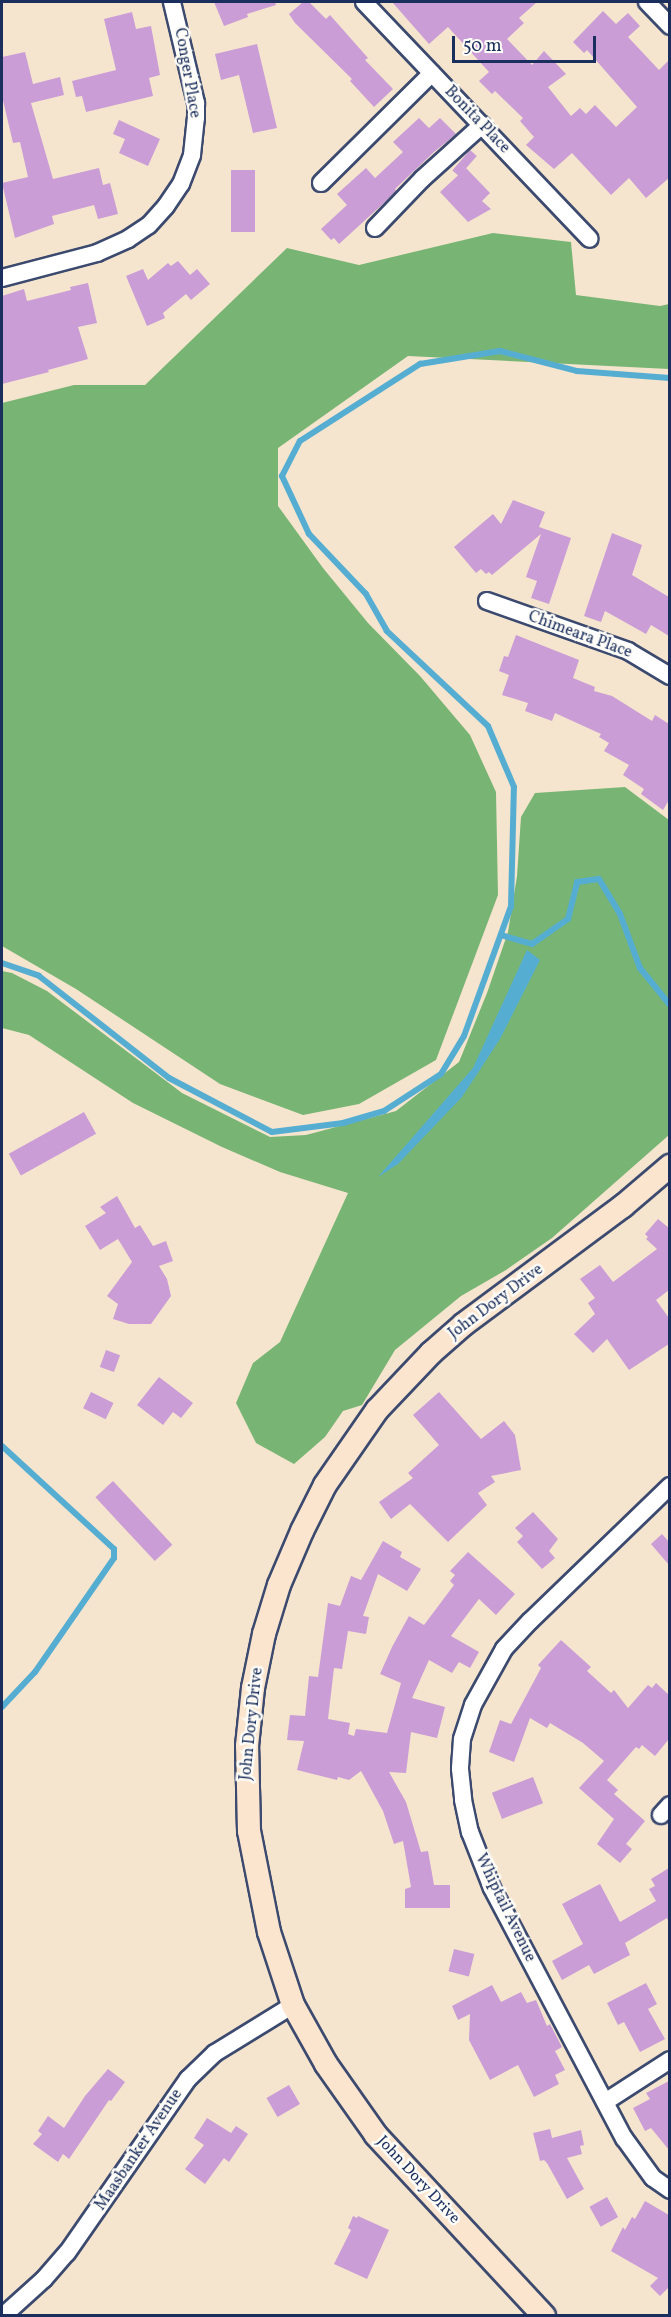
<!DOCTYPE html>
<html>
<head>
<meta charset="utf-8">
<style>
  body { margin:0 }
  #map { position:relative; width:671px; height:2317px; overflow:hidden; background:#f6e5ce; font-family:Vollkorn,serif }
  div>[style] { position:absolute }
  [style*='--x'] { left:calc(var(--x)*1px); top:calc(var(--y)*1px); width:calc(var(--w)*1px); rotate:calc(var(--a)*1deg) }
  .forest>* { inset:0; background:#78b574 }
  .water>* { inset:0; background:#55add2 }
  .stream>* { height:6px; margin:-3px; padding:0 3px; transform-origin:3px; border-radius:3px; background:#55add2 }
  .building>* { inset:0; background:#ca9dd6; transform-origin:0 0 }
  .roads { filter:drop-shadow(2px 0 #3c4a6f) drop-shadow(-2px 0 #3c4a6f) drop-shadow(0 2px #3c4a6f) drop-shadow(0 -2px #3c4a6f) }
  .street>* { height:16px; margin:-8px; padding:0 8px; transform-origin:8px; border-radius:8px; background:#fff }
  .secondary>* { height:22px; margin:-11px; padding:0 11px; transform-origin:11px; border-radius:11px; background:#fbe5cf }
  span { translate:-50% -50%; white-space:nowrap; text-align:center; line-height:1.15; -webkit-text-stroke:5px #fdfcf7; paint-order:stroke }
  .street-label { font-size:16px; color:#1b2f5e }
  .frame { position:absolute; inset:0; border:3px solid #1b2f5e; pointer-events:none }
  .scale { position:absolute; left:452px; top:36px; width:144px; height:27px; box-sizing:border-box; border:3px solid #1b2f5e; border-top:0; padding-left:8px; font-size:18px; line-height:21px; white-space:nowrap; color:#1b2f5e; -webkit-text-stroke:4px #fdfcf7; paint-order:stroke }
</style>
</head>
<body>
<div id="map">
  <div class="forest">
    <i style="clip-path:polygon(493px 233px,571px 242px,576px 295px,660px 306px,669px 304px,669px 369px,408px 356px,278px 448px,278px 506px,323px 568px,368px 623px,420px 676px,470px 735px,496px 792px,498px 895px,436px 1060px,359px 1104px,303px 1115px,220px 1084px,76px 989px,2px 946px,2px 403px,74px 385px,145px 385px,287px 248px,359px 265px)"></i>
    <i style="clip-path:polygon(625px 787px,669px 820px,669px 1135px,552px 1238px,506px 1270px,461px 1296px,395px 1350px,362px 1405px,343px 1411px,325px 1437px,294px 1464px,256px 1443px,236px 1403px,253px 1363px,280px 1342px,348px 1193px,280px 1172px,222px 1147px,133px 1103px,29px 1035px,2px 1028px,2px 971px,12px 973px,47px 991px,182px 1093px,270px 1137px,306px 1135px,396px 1111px,459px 1062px,487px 993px,508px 932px,517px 876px,521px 817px,535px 793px)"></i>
  </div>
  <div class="water">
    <i style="clip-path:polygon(527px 950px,540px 960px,500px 1039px,462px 1097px,398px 1164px,378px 1177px,473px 1068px)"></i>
  </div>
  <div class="stream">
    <i style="--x:501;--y:935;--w:32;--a:16"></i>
    <i style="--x:532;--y:944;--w:44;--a:-34.8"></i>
    <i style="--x:568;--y:919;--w:38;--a:-76"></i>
    <i style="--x:577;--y:882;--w:22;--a:-8"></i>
    <i style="--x:599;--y:879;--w:41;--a:59"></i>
    <i style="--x:620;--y:914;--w:58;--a:69.7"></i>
    <i style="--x:640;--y:968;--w:48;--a:51"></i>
    <i style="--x:2;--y:963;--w:39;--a:19"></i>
    <i style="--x:39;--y:976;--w:165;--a:38.1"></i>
    <i style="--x:169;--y:1078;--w:116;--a:27.7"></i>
    <i style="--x:272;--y:1132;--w:72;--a:-7.2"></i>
    <i style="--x:343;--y:1123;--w:43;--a:-16.3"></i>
    <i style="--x:384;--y:1111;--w:68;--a:-33"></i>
    <i style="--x:441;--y:1074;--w:44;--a:-58.8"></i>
    <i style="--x:464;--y:1036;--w:138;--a:-70.1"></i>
    <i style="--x:511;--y:906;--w:119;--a:-88.6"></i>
    <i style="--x:514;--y:787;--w:66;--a:-113.1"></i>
    <i style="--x:488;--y:726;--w:139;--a:-136.8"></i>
    <i style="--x:387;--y:631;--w:43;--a:-119.6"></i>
    <i style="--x:366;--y:594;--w:83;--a:-133.5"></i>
    <i style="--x:309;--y:534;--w:64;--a:-115"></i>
    <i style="--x:282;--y:476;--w:39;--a:-63"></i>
    <i style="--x:300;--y:441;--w:143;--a:-32.7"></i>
    <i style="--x:420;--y:364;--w:81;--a:-9.2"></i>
    <i style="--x:500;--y:351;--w:80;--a:14.6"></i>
    <i style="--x:577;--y:371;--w:93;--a:4.3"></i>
    <i style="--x:2;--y:1446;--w:152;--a:42.6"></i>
    <i style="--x:114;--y:1549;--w:9;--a:90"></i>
    <i style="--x:114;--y:1558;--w:139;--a:124.7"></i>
    <i style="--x:35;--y:1672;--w:48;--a:133.3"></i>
  </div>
  <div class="building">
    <i style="clip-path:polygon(214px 2px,275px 2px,276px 5px,247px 14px,248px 17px,224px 26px)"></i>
    <i style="clip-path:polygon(303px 2px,309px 2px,326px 19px,330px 15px,368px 58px,365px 60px,393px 89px,374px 107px,350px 81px,352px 79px,295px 23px,289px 14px)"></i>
    <i style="clip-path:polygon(392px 2px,537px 2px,519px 18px,524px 23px,507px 39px,532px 65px,544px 51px,566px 74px,548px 87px,571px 116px,580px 108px,586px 114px,595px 105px,616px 127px,637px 107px,587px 50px,584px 53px,573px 42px,603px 11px,616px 24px,628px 13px,640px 26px,628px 37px,659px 70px,669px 60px,669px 178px,646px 198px,629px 178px,611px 195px,572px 153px,554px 169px,526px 145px,534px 137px,520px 121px,523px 118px,495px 91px,492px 94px,479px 81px,489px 72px,448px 27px,429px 44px)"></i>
    <i style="clip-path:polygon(132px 12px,136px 29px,151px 26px,160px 75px,149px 78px,153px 96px,86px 112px,82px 96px,76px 97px,72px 81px,116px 70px,104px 19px)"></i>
    <i style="clip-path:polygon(257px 44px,277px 128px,253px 133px,239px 75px,221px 80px,215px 54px)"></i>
    <i style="clip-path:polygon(25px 52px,33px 84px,60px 77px,64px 95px,31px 103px,53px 179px,99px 168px,103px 185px,110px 183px,118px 214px,98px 219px,94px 205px,52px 216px,54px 224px,15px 238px,2px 183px,28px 177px,20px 142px,13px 143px,2px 96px,2px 57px)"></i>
    <i style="clip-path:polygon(419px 118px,429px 128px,440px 118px,456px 134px,434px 152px,395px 189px,396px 191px,385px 202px,339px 244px,334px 238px,331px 240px,321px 229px,347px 205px,337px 194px,366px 168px,375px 178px,403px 152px,393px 142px)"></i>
    <i style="clip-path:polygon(119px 120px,160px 139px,148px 166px,119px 153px,125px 139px,113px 134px)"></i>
    <i style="left:470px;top:150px;width:9px;height:27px;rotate:41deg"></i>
    <i style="clip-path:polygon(466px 168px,490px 193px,482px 201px,491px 209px,468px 222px,440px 192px)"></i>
    <i style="left:231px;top:170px;width:24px;height:62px"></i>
    <i style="clip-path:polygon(178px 261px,190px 275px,197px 269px,210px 284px,191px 300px,186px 294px,163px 313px,165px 318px,147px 326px,126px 276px,143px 269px,148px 280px,168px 263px,171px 266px)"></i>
    <i style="clip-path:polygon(88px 283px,97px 323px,78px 327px,88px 359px,48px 370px,49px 372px,2px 384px,2px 296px,24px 289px,27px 301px,71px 290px,70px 287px)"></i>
    <i style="clip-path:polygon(513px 500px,545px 512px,539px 527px,571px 538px,549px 604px,531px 598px,537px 581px,526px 577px,541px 534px,492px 575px,489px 572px,486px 574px,481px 569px,476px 573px,454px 547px,493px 514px,501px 524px)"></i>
    <i style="clip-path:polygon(612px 533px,642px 545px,632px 575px,669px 597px,669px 636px,651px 625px,646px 634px,605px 611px,601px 622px,584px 616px)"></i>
    <i style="clip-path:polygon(516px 635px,579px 660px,573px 678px,595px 687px,594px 691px,612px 696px,652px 721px,655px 715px,669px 724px,669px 800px,663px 810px,641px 794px,644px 789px,623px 775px,629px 765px,604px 751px,609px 743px,599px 737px,601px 734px,555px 713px,552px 721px,525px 711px,528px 703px,502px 695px,509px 675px,499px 671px,504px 656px,508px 657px)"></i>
    <i style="left:84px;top:1112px;width:25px;height:86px;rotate:61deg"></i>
    <i style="clip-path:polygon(117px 1196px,135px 1228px,140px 1225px,153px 1246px,166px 1241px,173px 1261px,159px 1266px,167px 1279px,171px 1296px,151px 1324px,129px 1324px,113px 1319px,118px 1304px,107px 1296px,132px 1262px,118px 1239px,100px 1250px,85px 1226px,106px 1213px,100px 1207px)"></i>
    <i style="clip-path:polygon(658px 1219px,669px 1228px,669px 1290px,656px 1300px,669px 1318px,669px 1344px,629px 1370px,607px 1339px,593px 1353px,574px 1334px,595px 1314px,588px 1303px,595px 1298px,580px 1279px,600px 1265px,613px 1282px,657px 1249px,646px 1239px,648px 1237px,645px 1234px)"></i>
    <i style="left:106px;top:1350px;width:15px;height:18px;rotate:20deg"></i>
    <i style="clip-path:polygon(159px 1377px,193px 1403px,181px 1418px,173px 1412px,163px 1425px,137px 1405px)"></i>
    <i style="left:91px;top:1392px;width:25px;height:18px;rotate:26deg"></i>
    <i style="clip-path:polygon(439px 1392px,481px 1439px,504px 1421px,515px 1435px,521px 1470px,491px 1476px,495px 1482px,478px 1493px,487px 1505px,448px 1542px,410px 1504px,391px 1519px,379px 1502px,413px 1478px,408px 1473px,439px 1445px,413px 1415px)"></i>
    <i style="left:113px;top:1481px;width:87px;height:24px;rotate:47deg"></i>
    <i style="clip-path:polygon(533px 1512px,558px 1539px,549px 1551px,555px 1558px,542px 1569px,517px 1542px,523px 1536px,515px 1528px)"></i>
    <i style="clip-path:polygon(662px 1534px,669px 1542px,669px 1565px,651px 1544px)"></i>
    <i style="clip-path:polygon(383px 1541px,402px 1552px,400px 1557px,421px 1569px,407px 1591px,378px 1574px,363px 1616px,369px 1617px,366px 1634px,348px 1631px,342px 1669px,334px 1668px,328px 1719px,350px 1723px,348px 1734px,354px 1736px,356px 1729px,387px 1733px,401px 1683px,380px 1674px,392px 1647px,409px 1616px,424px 1625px,454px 1585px,450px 1581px,455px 1575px,450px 1571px,468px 1552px,515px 1594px,496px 1615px,479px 1599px,451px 1636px,479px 1652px,470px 1668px,459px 1662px,452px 1673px,429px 1660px,412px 1698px,445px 1707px,437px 1738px,411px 1732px,406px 1773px,389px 1772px,406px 1802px,421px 1852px,428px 1851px,434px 1885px,450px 1885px,450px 1908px,405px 1908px,405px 1889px,411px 1887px,403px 1841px,394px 1844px,383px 1811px,361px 1771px,349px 1780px,338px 1777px,337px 1780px,297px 1770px,304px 1741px,287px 1740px,290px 1715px,305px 1716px,309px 1676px,318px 1677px,328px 1603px,340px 1606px,351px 1576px,361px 1580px)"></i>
    <i style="clip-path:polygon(561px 1640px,591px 1667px,587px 1671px,611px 1693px,614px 1690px,628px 1708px,648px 1685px,652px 1688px,656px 1683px,669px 1695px,669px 1739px,655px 1756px,642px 1745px,639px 1749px,636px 1747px,607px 1780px,618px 1790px,614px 1794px,645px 1821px,626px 1844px,632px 1849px,620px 1863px,597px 1844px,614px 1819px,579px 1788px,604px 1761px,583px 1743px,550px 1723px,547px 1728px,530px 1718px,514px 1762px,489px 1752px,500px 1720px,511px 1724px,541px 1668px,538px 1665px)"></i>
    <i style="left:533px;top:1777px;width:28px;height:44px;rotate:69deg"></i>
    <i style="clip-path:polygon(669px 1868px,669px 1923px,667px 1918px,625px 1943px,630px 1955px,594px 1974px,589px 1965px,562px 1980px,552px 1961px,583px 1944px,562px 1904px,600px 1884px,620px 1922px,656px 1901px,649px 1889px,655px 1886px,651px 1879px)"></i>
    <i style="left:454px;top:1949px;width:21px;height:23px;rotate:14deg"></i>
    <i style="clip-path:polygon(646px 1983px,657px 2004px,648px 2009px,665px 2039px,640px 2052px,624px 2022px,618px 2025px,607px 2003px)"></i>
    <i style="clip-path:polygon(492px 1985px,501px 2002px,521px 1992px,527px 2003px,536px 2000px,547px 2026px,550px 2024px,562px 2047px,555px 2051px,565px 2070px,555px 2075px,559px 2084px,534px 2097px,518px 2065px,490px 2080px,469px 2040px,470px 2014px,458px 2020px,452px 2006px)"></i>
    <i style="clip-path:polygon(108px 2069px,125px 2082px,111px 2101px,109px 2100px,69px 2159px,63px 2154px,58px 2162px,33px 2144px,42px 2134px,38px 2131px,48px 2116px,64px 2128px,85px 2096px)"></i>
    <i style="clip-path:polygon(669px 2081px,669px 2150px,651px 2128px,645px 2131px,633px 2108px,650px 2099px,646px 2093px)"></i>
    <i style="left:289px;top:2085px;width:22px;height:26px;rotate:60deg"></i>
    <i style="clip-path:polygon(207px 2118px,231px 2133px,236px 2126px,248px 2134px,229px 2162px,224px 2158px,205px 2184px,185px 2169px,204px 2145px,194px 2138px)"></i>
    <i style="clip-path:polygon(550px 2129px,552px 2138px,581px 2130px,584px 2145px,580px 2146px,582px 2154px,567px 2158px,584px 2189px,567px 2199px,547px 2163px,544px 2160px,540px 2161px,533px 2133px)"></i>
    <i style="left:607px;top:2197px;width:23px;height:20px;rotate:61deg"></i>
    <i style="clip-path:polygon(645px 2201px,669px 2215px,669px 2287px,660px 2296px,650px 2286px,658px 2278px,611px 2251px,623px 2227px,625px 2230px,632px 2217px,635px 2219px)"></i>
    <i style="clip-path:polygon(353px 2216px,357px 2218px,358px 2216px,389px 2230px,367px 2279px,334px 2264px,351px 2230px,348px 2228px)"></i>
  </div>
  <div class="roads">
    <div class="street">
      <i style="--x:364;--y:2;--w:327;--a:46.4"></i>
      <i style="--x:647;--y:2;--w:33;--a:46"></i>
      <i style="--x:321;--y:183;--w:156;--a:-44.7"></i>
      <i style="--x:375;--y:228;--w:68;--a:-46.2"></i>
      <i style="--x:422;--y:179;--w:81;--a:-42"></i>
      <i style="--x:2;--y:278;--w:98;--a:-14.7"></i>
      <i style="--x:97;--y:253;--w:34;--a:-24"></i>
      <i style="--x:128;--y:239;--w:25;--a:-34"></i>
      <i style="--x:149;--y:225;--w:25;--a:-48"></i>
      <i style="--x:166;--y:206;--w:27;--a:-56"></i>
      <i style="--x:181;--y:184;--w:31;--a:-69"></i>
      <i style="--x:192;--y:155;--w:37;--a:-84"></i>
      <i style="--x:196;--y:118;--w:15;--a:-90"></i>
      <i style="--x:196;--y:103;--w:104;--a:-103.4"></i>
      <i style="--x:487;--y:601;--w:150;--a:19.5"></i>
      <i style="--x:628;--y:651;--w:49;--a:30.8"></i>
      <i style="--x:670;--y:1486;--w:194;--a:136"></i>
      <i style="--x:530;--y:1621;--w:38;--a:133"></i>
      <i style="--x:504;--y:1649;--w:64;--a:119"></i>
      <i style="--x:473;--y:1705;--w:36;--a:108"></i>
      <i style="--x:462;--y:1739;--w:30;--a:94"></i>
      <i style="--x:460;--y:1769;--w:31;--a:84"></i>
      <i style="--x:463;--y:1800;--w:33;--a:78"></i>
      <i style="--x:470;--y:1832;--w:60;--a:68.6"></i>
      <i style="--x:492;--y:1888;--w:283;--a:62.2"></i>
      <i style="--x:624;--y:2138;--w:49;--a:54.1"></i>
      <i style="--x:653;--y:2178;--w:21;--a:35"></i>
      <i style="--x:661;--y:1815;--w:13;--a:-48"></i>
      <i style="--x:605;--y:2102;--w:77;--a:-32.9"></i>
      <i style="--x:3;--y:2316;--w:55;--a:-42.1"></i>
      <i style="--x:44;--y:2279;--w:35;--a:-49"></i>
      <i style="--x:67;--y:2253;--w:212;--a:-55.2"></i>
      <i style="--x:188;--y:2079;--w:37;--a:-44"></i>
      <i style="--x:215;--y:2053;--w:92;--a:-31.6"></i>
    </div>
    <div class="secondary">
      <i style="--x:544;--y:2316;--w:247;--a:-132.9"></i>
      <i style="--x:376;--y:2135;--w:87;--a:-125.2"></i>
      <i style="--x:326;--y:2064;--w:68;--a:-119.2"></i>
      <i style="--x:293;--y:2005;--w:77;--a:-108.2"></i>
      <i style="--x:269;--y:1932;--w:103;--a:-101.2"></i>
      <i style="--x:249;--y:1831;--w:85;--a:-91.3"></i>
      <i style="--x:247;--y:1746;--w:58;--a:-84.1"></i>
      <i style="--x:253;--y:1688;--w:55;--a:-78.5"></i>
      <i style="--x:264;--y:1634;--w:51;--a:-73"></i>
      <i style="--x:279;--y:1585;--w:59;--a:-66.9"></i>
      <i style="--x:302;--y:1531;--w:51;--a:-63.4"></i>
      <i style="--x:325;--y:1485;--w:91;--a:-55.3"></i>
      <i style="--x:377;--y:1410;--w:79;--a:-46.5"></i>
      <i style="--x:431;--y:1353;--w:44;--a:-41.3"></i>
      <i style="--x:464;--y:1324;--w:198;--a:-36.6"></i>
      <i style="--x:623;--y:1206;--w:62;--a:-40.4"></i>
    </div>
  </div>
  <div class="street-label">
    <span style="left:187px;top:73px;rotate:80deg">Conger Place</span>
    <span style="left:477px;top:120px;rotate:46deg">Bonita Place</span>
    <span style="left:580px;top:635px;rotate:20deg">Chimeara Place</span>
    <span style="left:496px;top:1302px;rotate:-37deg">John Dory Drive</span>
    <span style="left:252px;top:1724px;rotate:-84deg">John Dory Drive</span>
    <span style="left:505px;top:1908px;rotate:64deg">Whiptail Avenue</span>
    <span style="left:139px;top:2150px;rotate:-56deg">Maasbanker Avenue</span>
    <span style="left:418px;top:2180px;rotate:47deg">John Dory Drive</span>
  </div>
  <div class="frame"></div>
  <div class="scale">50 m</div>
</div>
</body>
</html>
